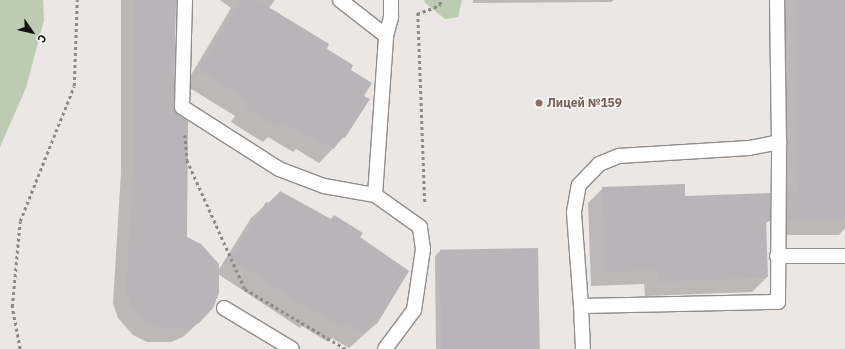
<!DOCTYPE html>
<html>
<head>
<meta charset="utf-8">
<style>
  body { margin:0 }
  #map { position:relative; width:845px; height:349px; overflow:hidden; background:#eae7e5; font-family:"IBM Plex Sans",sans-serif }
  div>[style] { position:absolute }
  [style*='--x'] { left:calc(var(--x)*1px); top:calc(var(--y)*1px); width:calc(var(--w)*1px); rotate:calc(var(--a)*1deg) }
  .green>* { inset:0; background:#bcccb2 }
  .shadow>* { inset:0; background:#0003 }
  .building>* { inset:0; background:#b8b5b8; transform-origin:0 0 }
  .path>* { height:2.5px; margin-top:-1.25px; transform-origin:0; background:repeating-linear-gradient(90deg,#8c8a88 0 3px,transparent 0 6px) }
  .roads { filter:drop-shadow(1px 0 #908d8b) drop-shadow(-1px 0 #908d8b) drop-shadow(0 1px #908d8b) drop-shadow(0 -1px #908d8b) }
  .service>* { height:14px; margin:-7px; padding:0 7px; transform-origin:7px; border-radius:7px; background:#fff }
  .dots>* { width:11px; height:11px; translate:-50% -50%; box-sizing:border-box; border:2px solid #f8f5f2; border-radius:50% }
  span { translate:-50% -50%; white-space:nowrap; text-align:center; line-height:1.15; -webkit-text-stroke:3px #f8f5f2; paint-order:stroke }
  .education-label { font-size:12px; color:#785e54; font-weight:700 }
  .left { translate:0 -50%; text-align:left }
  .north { position:absolute; left:12px; top:12px; width:40px; height:40px; -webkit-text-stroke:3px #f8f5f2; paint-order:stroke; rotate:124deg; font-size:11px; font-weight:700; line-height:16px; text-align:center; color:#121110 }
  .north::after { content:''; display:block; margin:auto; width:14px; height:18px; background:#121110; clip-path:polygon(50% 0,100% 100%,50% 72%,0 100%) }
</style>
</head>
<body>
<div id="map">
  <div class="green">
    <i style="clip-path:polygon(0 0,43px 0,44px 20px,26px 88px,0 147px)"></i>
    <i style="clip-path:polygon(424px 0,462px 0,458px 17px,445px 19px,425px 3px)"></i>
  </div>
  <div class="shadow">
    <i style="clip-path:polygon(121px 0,182px 0,175px 7px,172px 107px,186px 238px,218px 271px,251px 218px,280px 192px,359px 237px,408px 272px,376px 324px,349px 348px,332px 338px,328px 342px,302px 326px,300px 328px,218px 274px,197px 324px,183px 337px,171px 342px,147px 342px,133px 335px,118px 318px,113px 303px,121px 172px)"></i>
    <i style="clip-path:polygon(220px 0,275px 0,269px 8px,350px 70px,363px 96px,344px 137px,319px 163px,296px 149px,293px 152px,268px 137px,263px 142px,231px 122px,235px 116px,185px 85px,231px 8px)"></i>
    <i style="clip-path:polygon(473px 0,614px 0,611px 2px,473px 3px)"></i>
    <i style="clip-path:polygon(781px 0,845px 0,845px 228px,839px 235px,773px 235px)"></i>
    <i style="clip-path:polygon(603px 188px,684px 197px,769px 221px,765px 224px,767px 277px,752px 292px,645px 296px,644px 284px,591px 286px,588px 203px)"></i>
    <i style="clip-path:polygon(440px 251px,539px 349px,436px 349px,435px 256px)"></i>
  </div>
  <div class="building">
    <i style="clip-path:polygon(135px 0,176px 0,174px 107px,177px 114px,188px 121px,187px 237px,201px 244px,219px 264px,219px 293px,213px 308px,199px 323px,185px 329px,161px 329px,146px 322px,131px 305px,126px 290px,134px 158px)"></i>
    <i style="clip-path:polygon(241px 0,257px 0,329px 44px,327px 49px,353px 65px,351px 70px,372px 83px,364px 96px,370px 99px,345px 138px,342px 136px,334px 149px,311px 135px,309px 138px,282px 122px,279px 128px,245px 107px,249px 101px,199px 70px)"></i>
    <i style="clip-path:polygon(796px 0,845px 0,845px 220px,787px 221px,787px 192px,797px 192px)"></i>
    <i style="clip-path:polygon(685px 184px,685px 196px,770px 193px,770px 221px,766px 221px,768px 277px,659px 282px,659px 270px,605px 272px,602px 187px)"></i>
    <i style="clip-path:polygon(280px 191px,331px 219px,334px 215px,363px 233px,360px 237px,409px 271px,377px 324px,372px 321px,364px 334px,346px 323px,343px 328px,316px 311px,315px 314px,231px 258px,266px 202px,271px 205px)"></i>
    <i style="left:538px;top:248px;width:101px;height:98px;rotate:89deg"></i>
  </div>
  <div class="path">
    <i style="--x:418;--y:13;--w:190;--a:87.9"></i>
    <i style="--x:417;--y:14;--w:25;--a:-21"></i>
    <i style="--x:440;--y:5;--w:5;--a:-90"></i>
    <i style="--x:185;--y:135;--w:25;--a:85"></i>
    <i style="--x:187;--y:160;--w:141;--a:65.8"></i>
    <i style="--x:245;--y:289;--w:117;--a:30.7"></i>
    <i style="--x:20;--y:349;--w:43;--a:-100.8"></i>
    <i style="--x:12;--y:307;--w:86;--a:-84.7"></i>
    <i style="--x:20;--y:221;--w:145;--a:-68.2"></i>
    <i style="--x:74;--y:86;--w:86;--a:-88"></i>
  </div>
  <div class="roads">
    <div class="service">
      <i style="--x:185;--y:0;--w:107;--a:91.6"></i>
      <i style="--x:182;--y:107;--w:115;--a:32.6"></i>
      <i style="--x:279;--y:169;--w:48;--a:20.7"></i>
      <i style="--x:324;--y:186;--w:52;--a:10"></i>
      <i style="--x:340;--y:0;--w:58;--a:38"></i>
      <i style="--x:777;--y:256;--w:68;--a:0"></i>
      <i style="--x:581;--y:306;--w:94;--a:-94.3"></i>
      <i style="--x:574;--y:212;--w:27;--a:-80"></i>
      <i style="--x:579;--y:185;--w:29;--a:-46"></i>
      <i style="--x:599;--y:164;--w:22;--a:-22"></i>
      <i style="--x:619;--y:156;--w:130;--a:-3.5"></i>
      <i style="--x:749;--y:148;--w:31;--a:-11"></i>
      <i style="--x:224;--y:308;--w:79;--a:31.1"></i>
      <i style="--x:385;--y:349;--w:49;--a:-53.4"></i>
      <i style="--x:414;--y:310;--w:62;--a:-81.6"></i>
      <i style="--x:423;--y:249;--w:22;--a:-98"></i>
      <i style="--x:420;--y:227;--w:55;--a:-144.6"></i>
      <i style="--x:375;--y:195;--w:159;--a:-86"></i>
      <i style="--x:386;--y:36;--w:20;--a:-75"></i>
      <i style="--x:391;--y:17;--w:17;--a:-90"></i>
      <i style="--x:583;--y:349;--w:43;--a:-92.7"></i>
      <i style="--x:581;--y:306;--w:197;--a:-1.2"></i>
      <i style="--x:778;--y:302;--w:160;--a:-89.6"></i>
      <i style="--x:779;--y:142;--w:142;--a:-90.8"></i>
    </div>
  </div>
  <div class="dots">
    <i style="left:539px;top:103px;background:#8d6e63"></i>
  </div>
  <div class="education-label">
    <span class="left" style="left:547px;top:103px">Лицей №159</span>
  </div>
  <div class="north">С</div>
</div>
</body>
</html>
